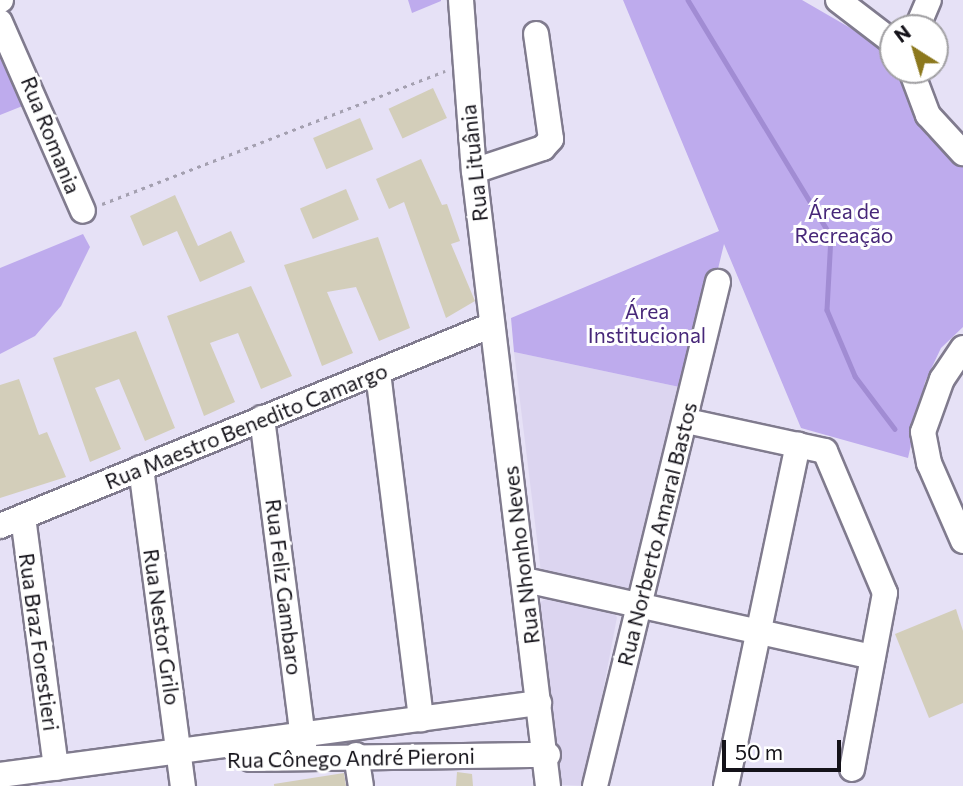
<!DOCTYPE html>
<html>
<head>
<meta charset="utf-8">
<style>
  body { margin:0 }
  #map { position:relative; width:963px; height:786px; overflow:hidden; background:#e6e1f6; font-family:Commissioner,sans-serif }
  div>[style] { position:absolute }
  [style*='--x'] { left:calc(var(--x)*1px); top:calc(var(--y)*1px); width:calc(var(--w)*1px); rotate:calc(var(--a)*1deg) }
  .built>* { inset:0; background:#dcd5f0 }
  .green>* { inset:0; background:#beabed }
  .stream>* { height:4.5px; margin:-2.25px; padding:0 2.25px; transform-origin:2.25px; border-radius:2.25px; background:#a18cd3 }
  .building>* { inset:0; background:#d3ceba; transform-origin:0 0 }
  .path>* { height:2.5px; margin-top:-1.25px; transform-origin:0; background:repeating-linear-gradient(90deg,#a4a0b0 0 3.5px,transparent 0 8.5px) }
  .roads { filter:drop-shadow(2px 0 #807b8e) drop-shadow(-2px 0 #807b8e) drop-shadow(0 2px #807b8e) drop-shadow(0 -2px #807b8e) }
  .minor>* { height:24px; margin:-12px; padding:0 12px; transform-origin:12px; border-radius:12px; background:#fff }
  span { translate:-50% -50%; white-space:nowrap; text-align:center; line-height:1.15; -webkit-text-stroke:6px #fff; paint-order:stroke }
  .street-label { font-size:21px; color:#141219 }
  .park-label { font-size:21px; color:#472779 }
  .north { position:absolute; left:879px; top:14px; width:70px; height:70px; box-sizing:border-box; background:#fff; border:2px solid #a1a0a3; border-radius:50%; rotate:323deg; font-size:19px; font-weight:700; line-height:28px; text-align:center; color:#141219 }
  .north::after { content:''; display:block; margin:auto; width:24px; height:32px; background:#8c781d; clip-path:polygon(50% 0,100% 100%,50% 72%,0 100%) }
  .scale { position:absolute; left:722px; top:740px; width:119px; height:32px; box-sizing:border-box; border:4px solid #141219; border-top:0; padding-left:9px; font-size:21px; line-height:24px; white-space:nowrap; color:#141219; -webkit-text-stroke:5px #fff; paint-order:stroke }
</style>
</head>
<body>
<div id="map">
  <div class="built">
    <i style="clip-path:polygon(514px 352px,689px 389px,631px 591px,541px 572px)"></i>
    <i style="clip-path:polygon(549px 597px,608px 607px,617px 617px,585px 786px,562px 785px,539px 603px)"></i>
  </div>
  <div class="green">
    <i style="clip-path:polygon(408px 0,441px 0,441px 1px,412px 13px)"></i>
    <i style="clip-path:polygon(623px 0,802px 0,878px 44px,899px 70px,927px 136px,963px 163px,963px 327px,941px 348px,925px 382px,908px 458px,801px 428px,724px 244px,689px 389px,514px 352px,511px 318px,719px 231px)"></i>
    <i style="clip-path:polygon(0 54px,25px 105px,0 115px)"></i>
    <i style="clip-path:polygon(83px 234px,90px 247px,61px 306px,35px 336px,0 354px,0 268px)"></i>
  </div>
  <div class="stream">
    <i style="--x:688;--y:0;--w:276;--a:58.8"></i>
    <i style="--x:831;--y:236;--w:74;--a:93.1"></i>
    <i style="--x:827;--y:310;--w:72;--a:67"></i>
    <i style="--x:855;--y:376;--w:66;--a:53"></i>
  </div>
  <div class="building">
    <i style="left:433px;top:88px;width:33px;height:49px;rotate:65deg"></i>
    <i style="left:360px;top:118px;width:34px;height:51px;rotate:67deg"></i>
    <i style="clip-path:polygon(421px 159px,442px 205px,447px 204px,460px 241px,451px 244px,475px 301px,446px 318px,404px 202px,389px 209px,376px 179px)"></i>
    <i style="left:346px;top:189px;width:33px;height:50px;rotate:67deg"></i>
    <i style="clip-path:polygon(175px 195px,198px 246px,231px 231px,245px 262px,200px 282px,177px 231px,143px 246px,130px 216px)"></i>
    <i style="clip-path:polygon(378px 237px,410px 328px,379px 341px,356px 287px,327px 292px,353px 353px,322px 366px,284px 265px)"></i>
    <i style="clip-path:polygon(251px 286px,292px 376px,261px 389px,238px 333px,210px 343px,235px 402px,204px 416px,167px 316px)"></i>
    <i style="clip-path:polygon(136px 331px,175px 428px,145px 441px,119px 379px,95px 388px,121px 449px,90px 462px,53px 358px)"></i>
    <i style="clip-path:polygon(19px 379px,39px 435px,47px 432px,66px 477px,0 498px,0 385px)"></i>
    <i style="clip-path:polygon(956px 609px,963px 631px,963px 703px,929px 718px,895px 634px)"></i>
    <i style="clip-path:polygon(457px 772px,472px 774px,473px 786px,456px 786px)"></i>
    <i style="left:344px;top:773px;width:13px;height:71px;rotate:81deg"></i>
  </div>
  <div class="path">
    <i style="--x:102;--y:204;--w:368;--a:-21.2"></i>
  </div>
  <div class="roads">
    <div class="minor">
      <i style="--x:0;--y:0;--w:1;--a:0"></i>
      <i style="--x:461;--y:0;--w:171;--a:85.7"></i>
      <i style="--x:474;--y:171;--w:619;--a:83.14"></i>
      <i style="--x:838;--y:0;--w:69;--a:37.4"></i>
      <i style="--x:0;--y:22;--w:206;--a:66.3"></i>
      <i style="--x:917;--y:28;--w:30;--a:-67"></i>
      <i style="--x:911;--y:70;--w:48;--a:69.3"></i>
      <i style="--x:928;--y:115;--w:52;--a:47.4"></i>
      <i style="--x:474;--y:171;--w:73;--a:-18.4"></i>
      <i style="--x:543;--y:148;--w:12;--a:-48"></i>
      <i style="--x:551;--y:139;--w:106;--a:-98.1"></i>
      <i style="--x:963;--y:348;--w:37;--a:124"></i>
      <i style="--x:942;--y:379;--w:56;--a:109.7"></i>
      <i style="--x:923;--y:432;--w:32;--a:79"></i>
      <i style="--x:929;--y:463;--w:85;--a:66.4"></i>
      <i style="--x:378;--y:373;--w:349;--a:82.9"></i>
      <i style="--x:262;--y:418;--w:339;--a:82.7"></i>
      <i style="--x:687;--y:421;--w:141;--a:12.3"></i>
      <i style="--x:825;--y:451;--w:154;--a:67.1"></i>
      <i style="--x:885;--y:593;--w:179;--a:100.6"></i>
      <i style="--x:141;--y:468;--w:321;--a:82.5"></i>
      <i style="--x:23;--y:517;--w:253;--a:82.5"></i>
      <i style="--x:0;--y:526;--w:531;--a:-22.22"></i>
      <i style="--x:525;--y:580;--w:356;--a:12.5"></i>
      <i style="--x:356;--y:755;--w:31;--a:81"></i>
      <i style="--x:250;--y:759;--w:298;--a:-0.8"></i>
      <i style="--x:0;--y:775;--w:544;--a:-7.61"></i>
      <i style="--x:595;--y:786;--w:519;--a:-76.29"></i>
      <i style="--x:726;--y:786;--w:349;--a:-78.1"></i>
    </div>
  </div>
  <div class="street-label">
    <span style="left:51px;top:135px;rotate:68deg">Rua Romania</span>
    <span style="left:474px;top:163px;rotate:-96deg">Rua Lituânia</span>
    <span style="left:246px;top:426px;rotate:-22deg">Rua Maestro Benedito Camargo</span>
    <span style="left:657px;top:534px;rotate:-76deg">Rua Norberto Amaral Bastos</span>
    <span style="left:521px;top:555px;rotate:-97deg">Rua Nhonho Neves</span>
    <span style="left:284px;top:587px;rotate:83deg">Rua Feliz Gambaro</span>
    <span style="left:162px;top:627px;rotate:82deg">Rua Nestor Grilo</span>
    <span style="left:39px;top:642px;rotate:82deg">Rua Braz Forestieri</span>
    <span style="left:351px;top:758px;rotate:-1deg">Rua Cônego André Pieroni</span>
  </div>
  <div class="park-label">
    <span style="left:844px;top:223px">Área de<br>Recreação</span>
    <span style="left:647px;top:323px">Área<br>Institucional</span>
  </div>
  <div class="north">N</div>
  <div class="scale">50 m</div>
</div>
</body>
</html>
